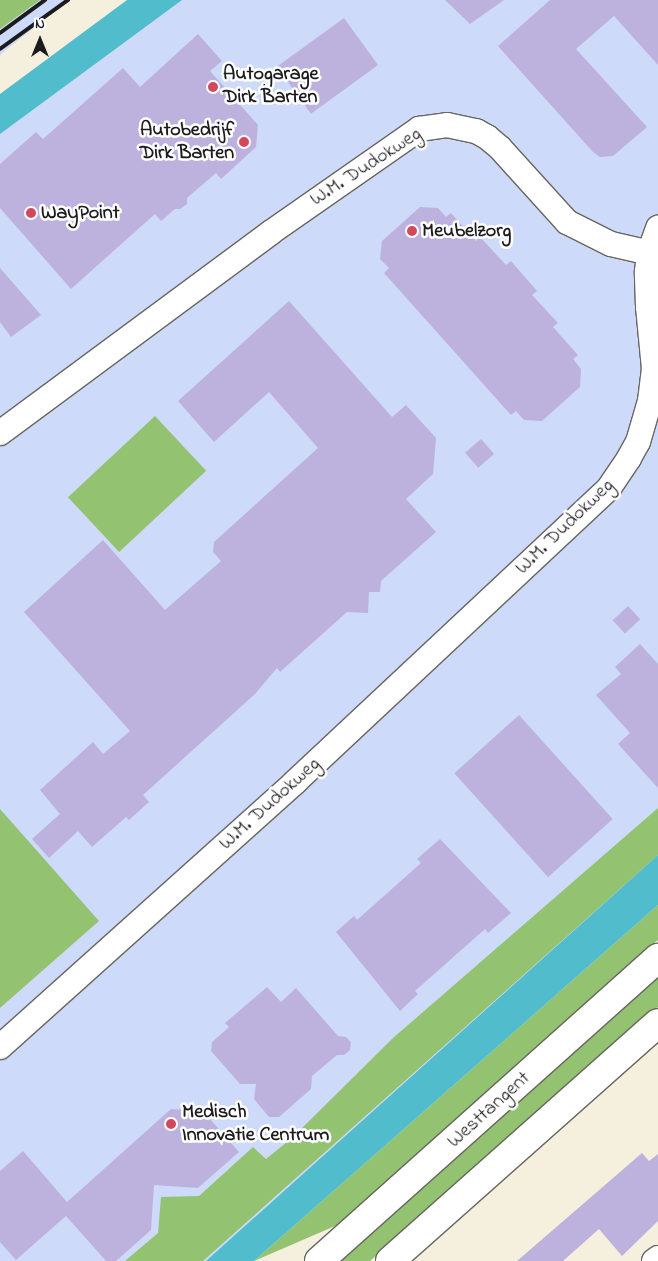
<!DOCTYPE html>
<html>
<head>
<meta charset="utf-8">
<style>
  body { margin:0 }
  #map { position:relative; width:658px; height:1261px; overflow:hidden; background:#f5efde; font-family:"Indie Flower",sans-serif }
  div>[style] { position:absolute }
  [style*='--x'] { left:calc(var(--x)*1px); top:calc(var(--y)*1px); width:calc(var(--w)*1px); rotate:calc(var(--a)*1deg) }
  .built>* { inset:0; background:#cedafa }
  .green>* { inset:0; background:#93c271; transform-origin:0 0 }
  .water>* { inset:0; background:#50bccc }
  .building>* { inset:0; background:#bdb2de; transform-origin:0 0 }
  .roads { filter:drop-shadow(1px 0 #686660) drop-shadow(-1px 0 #686660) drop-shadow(0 1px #686660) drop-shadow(0 -1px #686660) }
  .street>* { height:24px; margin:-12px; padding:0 12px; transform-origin:12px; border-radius:12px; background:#fff }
  .secondary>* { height:28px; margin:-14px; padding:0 14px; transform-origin:14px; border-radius:14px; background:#fff }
  .rail>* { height:4px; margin:-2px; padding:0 2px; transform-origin:2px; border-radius:2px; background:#1c1c1c }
  .dots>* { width:14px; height:14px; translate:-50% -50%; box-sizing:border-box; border:2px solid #fff; border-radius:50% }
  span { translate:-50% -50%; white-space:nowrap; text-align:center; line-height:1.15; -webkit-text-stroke:5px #fff; paint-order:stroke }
  .poi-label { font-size:20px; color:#1c1c1c; font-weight:700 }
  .left { translate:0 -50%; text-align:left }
  .right { translate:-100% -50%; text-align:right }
  .street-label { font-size:20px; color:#1c1c1c }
  .north { position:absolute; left:15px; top:15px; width:50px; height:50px; -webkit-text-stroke:4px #fff; paint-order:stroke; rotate:0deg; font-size:14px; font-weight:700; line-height:20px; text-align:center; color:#1c1c1c }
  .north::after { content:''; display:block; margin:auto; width:18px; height:22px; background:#1c1c1c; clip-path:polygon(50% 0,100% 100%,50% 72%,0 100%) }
</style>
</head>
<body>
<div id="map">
  <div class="built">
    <i style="clip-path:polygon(0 0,68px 0,0 55px)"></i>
    <i style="clip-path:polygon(166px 0,658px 0,658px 896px,242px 1261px,0 1261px,0 122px)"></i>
  </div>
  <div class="green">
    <i style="clip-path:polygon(0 0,40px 0,0 29px)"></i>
    <i style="left:155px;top:416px;width:75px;height:119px;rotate:47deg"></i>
    <i style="clip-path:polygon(658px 808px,658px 855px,203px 1261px,125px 1261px,158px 1233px,161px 1197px,199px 1196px,253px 1147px,266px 1159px,292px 1138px,393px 1038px)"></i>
    <i style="clip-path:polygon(0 809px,99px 921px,0 1008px)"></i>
    <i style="clip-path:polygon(658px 905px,658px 940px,342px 1223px,254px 1261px)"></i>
    <i style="clip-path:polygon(658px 977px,658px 1007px,572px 1085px,370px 1261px,340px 1261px)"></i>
  </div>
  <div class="water">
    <i style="clip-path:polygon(127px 0,182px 0,0 134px,0 94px)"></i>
    <i style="clip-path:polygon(658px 855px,658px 905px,254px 1261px,206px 1261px)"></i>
  </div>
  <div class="building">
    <i style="clip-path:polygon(445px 0,504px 0,470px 24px)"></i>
    <i style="clip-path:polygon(550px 0,658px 0,658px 65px,614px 16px,576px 49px,647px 127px,613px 156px,600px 157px,593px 152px,498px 46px)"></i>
    <i style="left:344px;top:18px;width:58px;height:83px;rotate:54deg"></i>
    <i style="clip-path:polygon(198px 34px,222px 61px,210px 71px,258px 125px,256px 147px,221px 179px,216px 173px,187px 198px,187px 204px,180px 209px,175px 209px,161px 221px,155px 214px,71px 289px,0 208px,0 164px,36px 132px,43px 139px,123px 68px,140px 87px)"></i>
    <i style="clip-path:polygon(420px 207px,438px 208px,446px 217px,451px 213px,476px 241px,480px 237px,506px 265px,511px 261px,537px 291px,532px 295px,558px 323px,553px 327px,578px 355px,573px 359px,581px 369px,580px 387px,542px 421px,524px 420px,516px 411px,511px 415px,384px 273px,389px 268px,380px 259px,382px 241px)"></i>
    <i style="clip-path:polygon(0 268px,41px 315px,11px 337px,0 322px)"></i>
    <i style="clip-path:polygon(289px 301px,392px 417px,406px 405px,436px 438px,433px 474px,406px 499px,436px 532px,381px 581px,380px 592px,369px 592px,368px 613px,347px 612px,280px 672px,277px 668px,255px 694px,143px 795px,149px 802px,129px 820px,126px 817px,92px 847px,78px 831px,49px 858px,32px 839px,60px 814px,40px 790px,93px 742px,103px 754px,130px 731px,24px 612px,103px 540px,165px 610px,221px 561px,213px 552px,214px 542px,318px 448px,269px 392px,214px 442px,178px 401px)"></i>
    <i style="left:481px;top:439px;width:20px;height:21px;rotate:49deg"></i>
    <i style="left:628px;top:606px;width:18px;height:21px;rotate:47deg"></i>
    <i style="clip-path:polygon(640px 644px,658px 664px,658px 788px,618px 744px,630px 733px,596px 695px,621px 674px,615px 667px)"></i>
    <i style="left:519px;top:715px;width:140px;height:87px;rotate:48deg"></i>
    <i style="clip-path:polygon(440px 839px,511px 913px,488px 933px,485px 929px,415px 991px,418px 994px,400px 1011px,336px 932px,354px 916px,357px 920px,421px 863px,417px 859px)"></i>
    <i style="clip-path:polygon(267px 987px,281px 1002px,296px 988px,338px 1036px,346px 1037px,351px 1042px,350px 1050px,344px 1055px,337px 1055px,312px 1076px,311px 1089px,279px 1117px,269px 1117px,254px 1099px,256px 1084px,240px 1084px,211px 1051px,212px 1042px,229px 1027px,225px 1023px)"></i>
    <i style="clip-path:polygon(171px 1109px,203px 1111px,239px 1152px,198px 1188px,154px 1185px,151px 1230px,116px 1261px,106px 1261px,66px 1216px,16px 1260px,0 1242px,0 1171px,23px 1151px,67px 1202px)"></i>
    <i style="clip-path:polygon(642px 1153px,649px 1161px,658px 1154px,658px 1221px,622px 1256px,599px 1229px,563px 1261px,517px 1261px)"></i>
  </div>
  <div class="roads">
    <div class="street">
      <i style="--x:0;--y:433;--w:336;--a:-36.5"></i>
      <i style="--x:270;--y:233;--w:182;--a:-34.9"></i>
      <i style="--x:419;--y:129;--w:28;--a:-8"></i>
      <i style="--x:447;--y:125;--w:30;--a:12"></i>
      <i style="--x:476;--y:131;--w:13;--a:29"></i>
      <i style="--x:487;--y:137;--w:17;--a:40"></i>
      <i style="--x:500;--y:148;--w:100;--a:47.8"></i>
      <i style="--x:567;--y:222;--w:49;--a:26.6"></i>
      <i style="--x:611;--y:244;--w:39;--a:13"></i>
      <i style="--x:0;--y:1047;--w:397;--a:-41.9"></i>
      <i style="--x:295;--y:782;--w:430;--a:-43.1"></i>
      <i style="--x:609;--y:488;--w:36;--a:-56"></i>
      <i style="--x:629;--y:458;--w:18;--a:-61"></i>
      <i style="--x:638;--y:442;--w:43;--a:-73.7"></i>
      <i style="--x:650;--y:401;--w:32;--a:-83"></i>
      <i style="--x:654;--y:369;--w:62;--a:-95.5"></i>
      <i style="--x:648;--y:307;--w:35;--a:-92"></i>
      <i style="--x:647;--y:272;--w:19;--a:-84"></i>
      <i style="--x:649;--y:253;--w:27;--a:-70"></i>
      <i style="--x:654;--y:1261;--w:5;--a:-37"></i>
    </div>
    <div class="secondary">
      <i style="--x:319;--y:1261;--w:455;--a:-41.8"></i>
      <i style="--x:390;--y:1261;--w:358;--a:-41.6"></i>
    </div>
  </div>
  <div class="rail">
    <i style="--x:0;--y:33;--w:56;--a:-36.3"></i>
    <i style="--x:0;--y:49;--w:84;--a:-35.8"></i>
  </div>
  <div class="dots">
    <i style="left:213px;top:87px;background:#d1495b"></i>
    <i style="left:244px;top:142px;background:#d1495b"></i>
    <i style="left:31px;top:213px;background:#d1495b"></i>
    <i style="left:412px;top:231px;background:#d1495b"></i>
    <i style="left:171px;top:1124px;background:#d1495b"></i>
  </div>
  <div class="poi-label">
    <span class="left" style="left:223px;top:86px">Autogarage<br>Dirk Barten</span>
    <span class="right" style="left:234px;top:142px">Autobedrijf<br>Dirk Barten</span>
    <span class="left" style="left:41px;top:213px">WayPoint</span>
    <span class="left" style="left:422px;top:231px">Meubelzorg</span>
    <span class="left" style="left:182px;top:1124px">Medisch<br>Innovatie Centrum</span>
  </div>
  <div class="street-label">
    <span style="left:366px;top:167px;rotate:-33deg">W.M. Dudokweg</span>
    <span style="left:565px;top:527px;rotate:-44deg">W.M. Dudokweg</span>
    <span style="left:270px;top:804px;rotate:-42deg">W.M. Dudokweg</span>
    <span style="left:489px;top:1110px;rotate:-42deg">Westtangent</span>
  </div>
  <div class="north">N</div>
</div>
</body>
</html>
